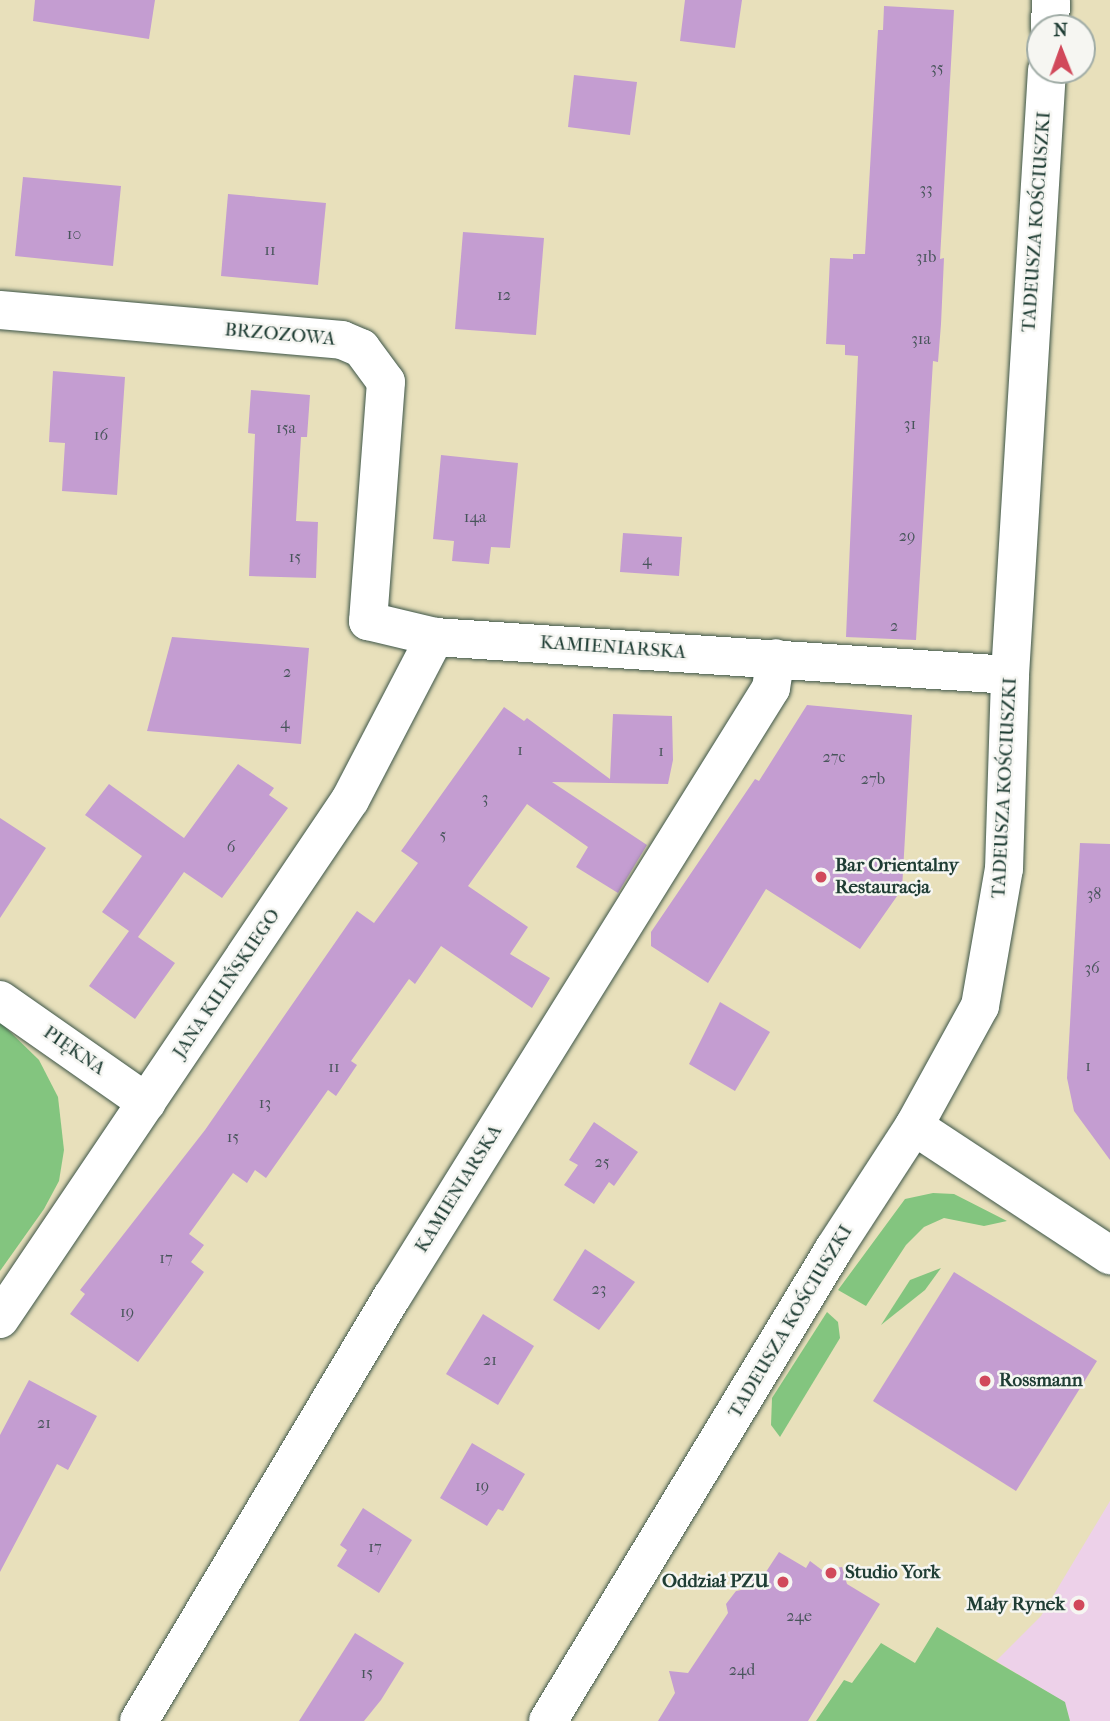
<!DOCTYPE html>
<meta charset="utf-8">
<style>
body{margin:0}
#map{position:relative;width:1110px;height:1721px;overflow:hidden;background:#e8e0bb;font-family:"IM FELL French Canon",serif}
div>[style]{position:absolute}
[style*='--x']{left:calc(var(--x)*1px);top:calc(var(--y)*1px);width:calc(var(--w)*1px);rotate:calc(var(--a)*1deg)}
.built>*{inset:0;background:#edd1e9}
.green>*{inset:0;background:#83c57f}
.building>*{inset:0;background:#c49dd1}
.roads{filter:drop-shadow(0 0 2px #3d5548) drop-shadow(0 0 2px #3d5548)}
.minor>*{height:38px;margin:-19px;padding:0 19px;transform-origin:19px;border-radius:19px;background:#fff}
.tertiary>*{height:38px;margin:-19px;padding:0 19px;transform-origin:19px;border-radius:19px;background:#fff}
.dots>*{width:19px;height:19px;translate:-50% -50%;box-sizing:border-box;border:4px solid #f6f6f2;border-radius:50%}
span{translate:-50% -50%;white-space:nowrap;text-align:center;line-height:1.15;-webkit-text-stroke:5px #f6f6f2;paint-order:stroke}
.number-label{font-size:16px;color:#48555b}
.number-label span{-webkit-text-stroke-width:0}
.street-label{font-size:19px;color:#1f3d34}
.poi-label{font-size:19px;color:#1f3d34;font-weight:700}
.left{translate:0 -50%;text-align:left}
.right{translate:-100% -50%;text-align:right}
.north{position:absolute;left:1026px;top:14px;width:70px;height:70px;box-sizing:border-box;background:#f6f6f2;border:2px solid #a0aca6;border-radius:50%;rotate:359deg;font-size:19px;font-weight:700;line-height:28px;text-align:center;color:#1f3d34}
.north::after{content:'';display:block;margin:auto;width:24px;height:32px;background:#d1495b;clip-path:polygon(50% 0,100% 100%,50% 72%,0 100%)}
</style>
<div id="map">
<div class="built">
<div style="clip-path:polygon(1110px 1501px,1110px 1721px,1070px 1721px,1064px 1702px,996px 1661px,1041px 1616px)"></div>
</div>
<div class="green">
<div style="clip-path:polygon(0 1022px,39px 1060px,58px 1097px,64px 1150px,59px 1181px,44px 1209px,0 1271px)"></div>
<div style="clip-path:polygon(933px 1193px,954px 1194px,1007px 1221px,984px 1226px,944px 1218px,924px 1227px,906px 1245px,866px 1306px,838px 1290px,905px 1199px)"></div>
<div style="clip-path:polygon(941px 1268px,925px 1290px,881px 1325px,910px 1280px)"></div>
<div style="clip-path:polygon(827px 1312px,838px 1322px,840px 1338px,780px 1437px,771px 1425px,772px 1398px)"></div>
<div style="clip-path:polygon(937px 1627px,1065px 1702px,1070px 1721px,816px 1721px,844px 1680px,852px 1683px,881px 1643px,915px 1663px)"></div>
</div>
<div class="building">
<div style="clip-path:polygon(35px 0,155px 0,149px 39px,33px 21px)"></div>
<div style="clip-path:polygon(685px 0,742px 0,735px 48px,680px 41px)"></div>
<div style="clip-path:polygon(884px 6px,954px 10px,940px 259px,944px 258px,941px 324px,938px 362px,933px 361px,916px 640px,846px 637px,858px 356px,845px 355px,845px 345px,826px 344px,830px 258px,853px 259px,853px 254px,865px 254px,878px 30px,883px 30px)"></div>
<div style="clip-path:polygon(574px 75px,637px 82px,630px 135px,568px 127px)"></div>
<div style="clip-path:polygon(23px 177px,121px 186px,113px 266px,15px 256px)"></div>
<div style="clip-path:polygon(228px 194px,326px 203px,318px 285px,221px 276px)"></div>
<div style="clip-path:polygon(463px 232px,544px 238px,536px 335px,455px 329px)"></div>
<div style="clip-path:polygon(53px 371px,125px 377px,117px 495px,62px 491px,65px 443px,49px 442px)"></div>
<div style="clip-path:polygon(251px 390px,310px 395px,307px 437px,301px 437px,296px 521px,318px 522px,316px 578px,249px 576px,255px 434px,248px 433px)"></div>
<div style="clip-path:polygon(441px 455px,518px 463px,510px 548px,491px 547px,489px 564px,452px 561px,454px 541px,433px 539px)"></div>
<div style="clip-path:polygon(623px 533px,682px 537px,679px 576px,620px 572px)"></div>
<div style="clip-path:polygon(172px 637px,309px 648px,301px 744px,147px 731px)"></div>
<div style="clip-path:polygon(807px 705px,912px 715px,902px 889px,860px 949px,766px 889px,708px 983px,651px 946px,651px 932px,755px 779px,759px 781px)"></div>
<div style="clip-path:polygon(504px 707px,524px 721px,527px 718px,610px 779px,613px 714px,672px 716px,673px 760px,668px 784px,552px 782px,647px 845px,618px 893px,576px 867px,588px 847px,527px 804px,468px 886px,528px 927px,510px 954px,550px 978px,532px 1008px,441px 946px,415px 984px,409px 979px,351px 1061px,357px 1065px,336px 1096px,328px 1090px,266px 1178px,255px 1170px,247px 1183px,233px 1173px,210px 1205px,189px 1234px,204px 1245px,191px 1262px,204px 1272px,138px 1362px,70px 1314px,85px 1294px,80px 1290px,205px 1130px,357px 911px,374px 923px,418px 863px,401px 851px)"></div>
<div style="clip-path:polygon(238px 764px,274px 788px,269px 795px,288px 808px,222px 898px,184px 872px,138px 937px,175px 963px,135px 1019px,89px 986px,129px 931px,102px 912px,142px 856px,85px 815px,109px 784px,184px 838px)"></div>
<div style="clip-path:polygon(0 818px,46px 848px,0 918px)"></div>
<div style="clip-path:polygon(1080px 843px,1110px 844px,1110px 1160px,1074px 1111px,1067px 1078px)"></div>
<div style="clip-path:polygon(720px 1002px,770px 1032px,735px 1091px,689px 1064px)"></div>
<div style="clip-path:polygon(594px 1122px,638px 1152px,614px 1186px,609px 1182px,594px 1204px,564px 1185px,578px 1165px,569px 1160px)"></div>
<div style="clip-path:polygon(585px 1249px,635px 1282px,599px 1330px,553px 1300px)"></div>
<div style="clip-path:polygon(954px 1272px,1097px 1361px,1016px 1491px,873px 1401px)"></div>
<div style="clip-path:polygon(483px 1314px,534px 1346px,498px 1405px,446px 1374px)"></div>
<div style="clip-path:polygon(29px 1380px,97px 1416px,68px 1470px,57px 1464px,0 1572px,0 1435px)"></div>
<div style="clip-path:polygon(472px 1443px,525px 1474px,503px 1511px,498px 1509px,487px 1526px,440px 1498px)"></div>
<div style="clip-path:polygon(363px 1508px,412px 1540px,379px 1593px,337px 1566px,347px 1550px,340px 1545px)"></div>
<div style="clip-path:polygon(779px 1552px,806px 1568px,810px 1561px,822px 1570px,842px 1567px,847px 1584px,880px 1604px,808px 1721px,658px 1721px,675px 1693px,669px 1671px,688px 1673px,728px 1613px,726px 1604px,736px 1591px,741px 1590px,753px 1573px,762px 1578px)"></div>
<div style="clip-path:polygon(355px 1633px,404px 1663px,381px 1700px,364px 1721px,299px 1721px)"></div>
</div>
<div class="roads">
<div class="minor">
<div style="--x:0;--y:310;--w:343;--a:5"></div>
<div style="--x:342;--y:340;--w:21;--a:23"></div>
<div style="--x:361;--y:348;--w:42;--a:53.7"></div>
<div style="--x:386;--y:382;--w:240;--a:94.3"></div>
<div style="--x:368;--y:621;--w:69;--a:13.4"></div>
<div style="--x:435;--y:637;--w:576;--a:3.78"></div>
<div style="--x:0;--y:1000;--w:179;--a:35"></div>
<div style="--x:0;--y:1319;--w:626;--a:-56.01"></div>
<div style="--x:350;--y:800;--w:184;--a:-62.5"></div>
<div style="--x:139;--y:1721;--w:494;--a:-59.2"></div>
<div style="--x:392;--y:1297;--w:717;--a:-58.1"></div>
<div style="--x:771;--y:688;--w:30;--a:-81"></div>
</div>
<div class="tertiary">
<div style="--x:1050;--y:28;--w:28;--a:-88"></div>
<div style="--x:914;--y:1126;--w:235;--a:33.4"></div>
<div style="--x:548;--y:1721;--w:552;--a:-58.79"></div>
<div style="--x:834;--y:1249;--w:147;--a:-57"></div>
<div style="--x:914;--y:1126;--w:137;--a:-61.2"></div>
<div style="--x:980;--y:1006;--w:139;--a:-80.1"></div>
<div style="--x:1004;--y:869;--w:194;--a:-88.2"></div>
<div style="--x:1010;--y:675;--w:606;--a:-86.5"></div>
</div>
</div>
<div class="dots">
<div style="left:821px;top:877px;background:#d1495b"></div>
<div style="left:985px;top:1381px;background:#d1495b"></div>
<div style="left:831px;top:1573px;background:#d1495b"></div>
<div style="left:783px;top:1582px;background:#d1495b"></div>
<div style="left:1079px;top:1605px;background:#d1495b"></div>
</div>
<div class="number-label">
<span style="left:937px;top:68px">35</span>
<span style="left:926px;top:189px">33</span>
<span style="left:74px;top:234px">10</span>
<span style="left:270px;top:250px">11</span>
<span style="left:926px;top:257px">31b</span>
<span style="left:504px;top:295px">12</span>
<span style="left:921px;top:339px">31a</span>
<span style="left:910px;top:424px">31</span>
<span style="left:286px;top:428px">15a</span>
<span style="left:101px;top:435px">16</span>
<span style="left:475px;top:517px">14a</span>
<span style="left:907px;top:536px">29</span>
<span style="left:295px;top:557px">15</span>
<span style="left:647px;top:560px">4</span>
<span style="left:894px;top:626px">2</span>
<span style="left:287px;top:672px">2</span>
<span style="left:285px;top:723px">4</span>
<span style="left:520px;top:750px">1</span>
<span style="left:661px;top:751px">1</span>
<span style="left:834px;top:757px">27c</span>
<span style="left:873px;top:779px">27b</span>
<span style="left:485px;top:798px">3</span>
<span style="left:443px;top:835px">5</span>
<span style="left:231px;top:847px">6</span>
<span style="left:1094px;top:894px">38</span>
<span style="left:1092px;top:968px">36</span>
<span style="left:1088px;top:1066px">1</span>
<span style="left:334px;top:1067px">11</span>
<span style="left:265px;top:1103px">13</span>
<span style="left:233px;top:1137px">15</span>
<span style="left:602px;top:1162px">25</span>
<span style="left:166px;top:1258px">17</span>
<span style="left:599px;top:1289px">23</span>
<span style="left:127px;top:1312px">19</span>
<span style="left:490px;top:1360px">21</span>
<span style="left:44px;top:1423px">21</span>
<span style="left:482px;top:1486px">19</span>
<span style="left:375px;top:1547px">17</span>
<span style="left:799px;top:1616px">24e</span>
<span style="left:742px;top:1670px">24d</span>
<span style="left:367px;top:1673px">15</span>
</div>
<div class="street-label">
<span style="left:1037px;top:222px;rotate:-86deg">TADEUSZA KOŚCIUSZKI</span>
<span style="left:280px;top:335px;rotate:5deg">BRZOZOWA</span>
<span style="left:613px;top:648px;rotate:4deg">KAMIENIARSKA</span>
<span style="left:1005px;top:788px;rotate:-87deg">TADEUSZA KOŚCIUSZKI</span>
<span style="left:227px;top:984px;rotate:-56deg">JANA KILIŃSKIEGO</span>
<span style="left:74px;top:1051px;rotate:35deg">PIĘKNA</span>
<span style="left:459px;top:1189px;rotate:-58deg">KAMIENIARSKA</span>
<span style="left:791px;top:1322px;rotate:-59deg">TADEUSZA KOŚCIUSZKI</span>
</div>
<div class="poi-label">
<span class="left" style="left:835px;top:877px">Bar Orientalny<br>Restauracja</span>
<span class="left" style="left:999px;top:1381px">Rossmann</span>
<span class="left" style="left:845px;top:1573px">Studio York</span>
<span class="right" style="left:769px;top:1582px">Oddział PZU</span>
<span class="right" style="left:1065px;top:1605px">Mały Rynek</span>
</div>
<div class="north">N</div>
</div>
